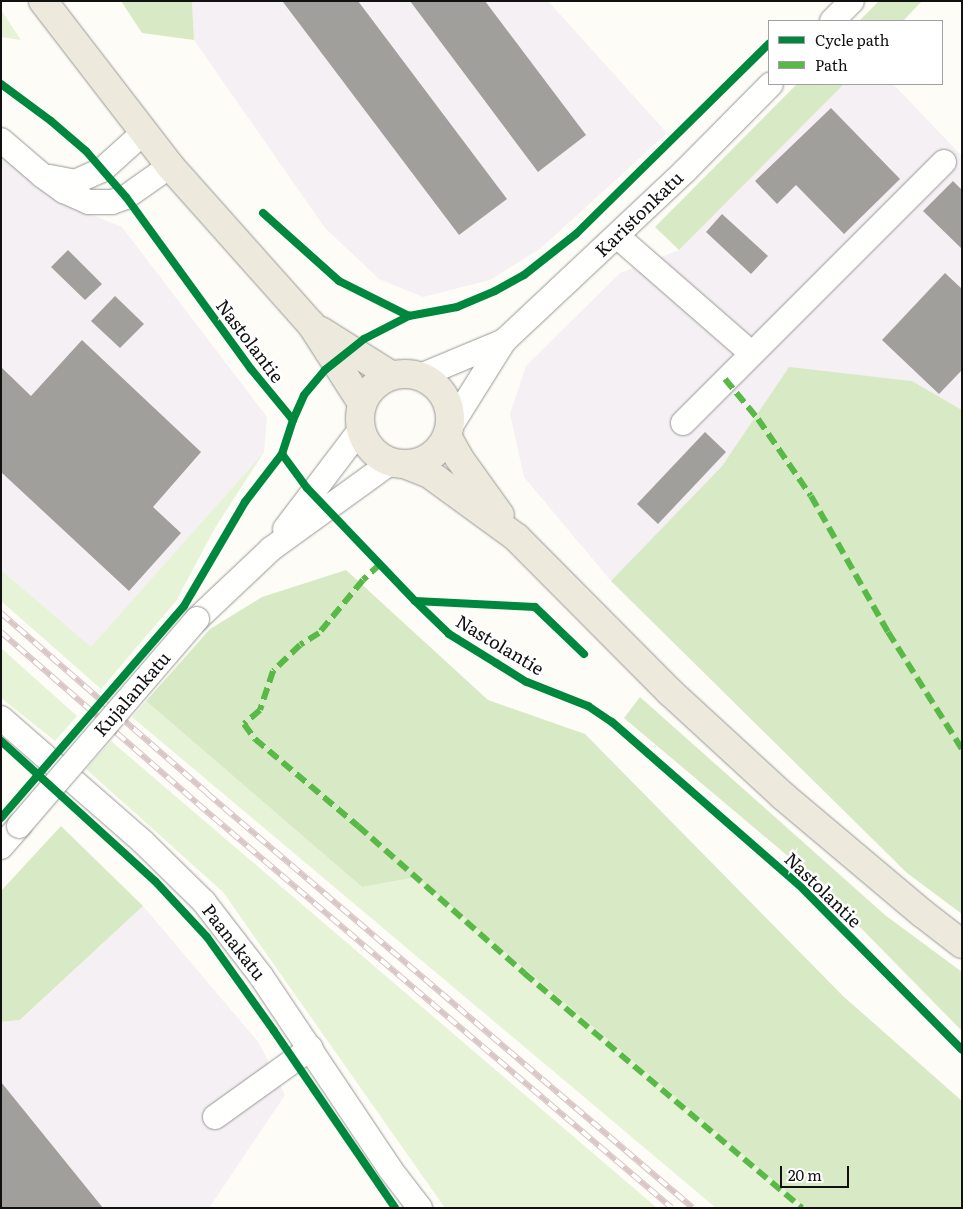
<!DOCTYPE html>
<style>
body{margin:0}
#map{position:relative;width:963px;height:1209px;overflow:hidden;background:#fdfcf7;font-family:Literata,serif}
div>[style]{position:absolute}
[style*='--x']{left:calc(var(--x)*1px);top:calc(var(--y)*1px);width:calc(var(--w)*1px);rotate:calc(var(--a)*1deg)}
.industrial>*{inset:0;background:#f5f0f3}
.green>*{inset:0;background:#e7f3d7}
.forest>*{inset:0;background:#d8eac5}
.building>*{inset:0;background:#a19f9c}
.roads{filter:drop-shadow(0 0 1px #979795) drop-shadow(0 0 1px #979795)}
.minor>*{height:24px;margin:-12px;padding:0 12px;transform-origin:12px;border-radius:12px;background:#fffffe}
.major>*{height:28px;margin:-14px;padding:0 14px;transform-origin:14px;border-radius:14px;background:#ede9dc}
.major>.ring{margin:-14px;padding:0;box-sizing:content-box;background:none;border:28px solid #ede9dc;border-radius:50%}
.rail>*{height:5.5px;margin-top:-2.75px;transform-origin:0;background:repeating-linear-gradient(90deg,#fff 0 11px,#d9c6c7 0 22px);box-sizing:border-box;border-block:1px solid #d9c6c7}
.bridges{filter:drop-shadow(0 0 1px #979795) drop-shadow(0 0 1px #979795)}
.minor-bridge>*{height:24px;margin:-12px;padding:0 12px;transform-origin:12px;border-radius:12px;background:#fffffe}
.quiet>*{height:6px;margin-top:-3px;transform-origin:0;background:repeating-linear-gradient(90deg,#58b947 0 12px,transparent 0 18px)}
.cycleway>*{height:8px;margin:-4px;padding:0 4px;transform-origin:4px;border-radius:4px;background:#00873e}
span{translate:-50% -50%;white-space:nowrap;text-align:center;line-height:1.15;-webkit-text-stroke:5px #fff;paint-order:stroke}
.street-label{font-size:18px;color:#111}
.frame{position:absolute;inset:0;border:2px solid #111;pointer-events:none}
.legend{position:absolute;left:768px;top:20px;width:175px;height:65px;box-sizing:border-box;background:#fff;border:1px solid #a0a0a0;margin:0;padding:6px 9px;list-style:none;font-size:15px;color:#111}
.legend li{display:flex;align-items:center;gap:10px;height:25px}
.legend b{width:25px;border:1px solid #a0a0a0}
.scale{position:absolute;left:780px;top:1166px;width:69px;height:22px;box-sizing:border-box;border:2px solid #111;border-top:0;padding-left:6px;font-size:15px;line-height:18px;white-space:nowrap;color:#111;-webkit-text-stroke:4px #fff;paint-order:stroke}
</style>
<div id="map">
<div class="industrial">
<div style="clip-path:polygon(192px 1px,548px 1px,667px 133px,541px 248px,490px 280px,423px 297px,379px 279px,325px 228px,194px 40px)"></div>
<div style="clip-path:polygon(844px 84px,893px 84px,962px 156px,962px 410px,912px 381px,789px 368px,722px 466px,611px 581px,524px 477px,510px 414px,526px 366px,620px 273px,679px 250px)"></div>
<div style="clip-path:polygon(1px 153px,60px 202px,122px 227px,267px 417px,264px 452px,91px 648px,1px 570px)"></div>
<div style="clip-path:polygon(143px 906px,259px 1043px,285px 1095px,209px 1208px,1px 1208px,1px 1022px,21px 1020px)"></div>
</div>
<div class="green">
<div style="clip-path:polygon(1px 10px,21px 40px,1px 37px)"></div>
<div style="clip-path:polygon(264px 452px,215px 528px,176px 601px,101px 689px,1px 601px,1px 570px,91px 647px)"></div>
<div style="clip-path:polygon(1px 648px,77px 716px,55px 741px,1px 698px)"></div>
<div style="clip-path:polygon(146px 701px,362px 887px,417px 877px,806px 1208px,716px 1208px,132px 717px)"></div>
<div style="clip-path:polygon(111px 741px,657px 1208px,445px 1208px,223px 892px,86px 769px)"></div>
</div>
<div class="forest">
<div style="clip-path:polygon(121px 1px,192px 1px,194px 40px,142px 33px)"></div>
<div style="clip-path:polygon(879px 1px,922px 1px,903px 21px,859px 21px)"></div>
<div style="clip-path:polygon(797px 84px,844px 84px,679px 250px,655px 227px)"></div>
<div style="clip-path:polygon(789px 367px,912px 381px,962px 410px,962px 914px,907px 873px,611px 581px,722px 466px)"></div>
<div style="clip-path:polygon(346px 570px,488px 700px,585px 734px,843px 996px,962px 1101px,962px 1208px,806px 1208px,417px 877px,362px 887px,146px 701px,210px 629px,262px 597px)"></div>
<div style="clip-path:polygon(640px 697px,885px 915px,962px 972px,962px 1031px,802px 868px,624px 718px)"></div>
<div style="clip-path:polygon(61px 826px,143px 906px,20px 1020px,1px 1022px,1px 891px)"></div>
</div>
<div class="building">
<div style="clip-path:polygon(358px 1px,507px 199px,459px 235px,283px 2px)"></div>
<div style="clip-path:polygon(410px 1px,485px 1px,586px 135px,538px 172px)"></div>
<div style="clip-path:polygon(831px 108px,900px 179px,844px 234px,796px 185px,777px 204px,755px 181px)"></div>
<div style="clip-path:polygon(953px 181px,962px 190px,962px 249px,923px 211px)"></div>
<div style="clip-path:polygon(722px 214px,768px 256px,751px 274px,706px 232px)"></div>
<div style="clip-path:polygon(68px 250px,102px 284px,85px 300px,51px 267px)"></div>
<div style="clip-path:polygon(945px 273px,962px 289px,962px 370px,939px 394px,882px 340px)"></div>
<div style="clip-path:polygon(115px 296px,144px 324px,120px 348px,91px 321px)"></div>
<div style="clip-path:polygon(82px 340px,201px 452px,153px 507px,181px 533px,129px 591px,1px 472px,1px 367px,31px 396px)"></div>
<div style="clip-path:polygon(705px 432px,726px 452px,658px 524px,637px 504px)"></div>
<div style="clip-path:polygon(1px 1082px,103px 1208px,1px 1208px)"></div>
</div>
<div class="roads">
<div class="minor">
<div style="--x:832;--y:21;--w:28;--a:-45"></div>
<div style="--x:1;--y:140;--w:55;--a:40.6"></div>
<div style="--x:43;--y:176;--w:26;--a:36"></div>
<div style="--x:64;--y:191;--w:27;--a:24"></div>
<div style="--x:89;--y:202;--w:23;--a:0"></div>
<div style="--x:112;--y:202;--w:15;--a:-20"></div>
<div style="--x:126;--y:197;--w:54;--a:-35.2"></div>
<div style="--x:50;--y:177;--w:25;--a:11"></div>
<div style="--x:75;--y:182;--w:30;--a:-24"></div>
<div style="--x:102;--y:170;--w:57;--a:-42.1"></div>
<div style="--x:617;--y:236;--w:178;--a:41.1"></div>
<div style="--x:420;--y:376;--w:91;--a:-22.6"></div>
<div style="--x:683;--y:423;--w:369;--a:-45"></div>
<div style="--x:449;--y:429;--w:104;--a:-58"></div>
<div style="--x:504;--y:341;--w:248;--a:-43.2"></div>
<div style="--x:685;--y:171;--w:122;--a:-45.3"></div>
<div style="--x:285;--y:529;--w:126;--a:-52.8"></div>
<div style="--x:197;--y:619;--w:102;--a:-43.4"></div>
<div style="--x:271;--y:549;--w:148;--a:-35.9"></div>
<div style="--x:1;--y:718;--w:189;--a:41.1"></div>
<div style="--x:143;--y:842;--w:86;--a:44.5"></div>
<div style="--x:204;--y:902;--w:93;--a:52.4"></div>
<div style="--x:261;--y:976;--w:232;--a:56.2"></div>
<div style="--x:390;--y:1169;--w:49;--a:52.4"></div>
<div style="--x:1;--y:847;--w:28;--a:-49"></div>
<div style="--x:215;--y:1117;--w:118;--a:-35.7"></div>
</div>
<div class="major">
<div style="--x:43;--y:1;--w:208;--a:52.4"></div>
<div style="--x:170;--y:166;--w:212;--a:48.3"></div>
<div style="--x:311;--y:324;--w:94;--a:57.2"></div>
<div style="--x:321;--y:331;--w:83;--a:32.2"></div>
<div class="ring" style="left:360px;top:374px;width:62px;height:62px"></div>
<div style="--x:447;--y:436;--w:25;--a:61"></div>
<div style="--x:459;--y:458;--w:70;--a:54.3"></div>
<div style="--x:404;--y:464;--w:26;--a:21"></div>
<div style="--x:428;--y:473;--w:110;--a:36.1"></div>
<div style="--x:517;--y:538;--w:217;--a:45.2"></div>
<div style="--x:670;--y:692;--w:154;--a:42.6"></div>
<div style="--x:783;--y:796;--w:182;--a:40.1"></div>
<div style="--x:922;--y:913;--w:51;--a:37.8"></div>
</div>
</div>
<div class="rail">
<div style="--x:1;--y:613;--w:274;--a:41.1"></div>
<div style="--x:207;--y:793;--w:639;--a:40.49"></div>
<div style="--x:1;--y:632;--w:260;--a:41.1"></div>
<div style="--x:197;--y:803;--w:624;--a:40.45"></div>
</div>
<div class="bridges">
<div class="minor-bridge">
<div style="--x:19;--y:826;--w:273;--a:-49.3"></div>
</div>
</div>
<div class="quiet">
<div style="--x:725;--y:379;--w:52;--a:50.5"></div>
<div style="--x:758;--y:419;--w:93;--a:55.5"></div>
<div style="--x:811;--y:496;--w:156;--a:60.5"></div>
<div style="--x:888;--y:632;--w:138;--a:57.7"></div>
<div style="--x:380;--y:564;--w:23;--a:137"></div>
<div style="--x:363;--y:580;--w:69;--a:129.7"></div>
<div style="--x:319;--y:633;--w:22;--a:148"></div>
<div style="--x:300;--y:645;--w:37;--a:136"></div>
<div style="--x:273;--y:671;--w:41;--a:108.4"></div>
<div style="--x:260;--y:710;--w:21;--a:139"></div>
<div style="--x:244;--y:724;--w:19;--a:54"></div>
<div style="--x:255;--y:739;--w:135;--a:40.2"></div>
<div style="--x:358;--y:826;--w:222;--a:41.5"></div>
<div style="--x:524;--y:973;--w:364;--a:40.2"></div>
</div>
<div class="cycleway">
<div style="--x:1;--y:84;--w:62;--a:36.5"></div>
<div style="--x:51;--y:121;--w:46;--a:40.6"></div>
<div style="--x:86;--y:151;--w:61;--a:49"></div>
<div style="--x:126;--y:197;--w:213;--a:54"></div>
<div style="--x:251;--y:369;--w:66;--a:50.5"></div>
<div style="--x:293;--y:420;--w:36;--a:108"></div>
<div style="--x:282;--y:454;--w:42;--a:53.7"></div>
<div style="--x:307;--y:488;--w:156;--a:46.3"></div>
<div style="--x:415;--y:601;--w:47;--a:44.1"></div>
<div style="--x:449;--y:634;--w:55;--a:31.7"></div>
<div style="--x:496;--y:663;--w:36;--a:32"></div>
<div style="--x:527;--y:682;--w:66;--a:21.5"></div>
<div style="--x:588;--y:706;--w:29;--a:34"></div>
<div style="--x:612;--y:722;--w:247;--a:41.1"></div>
<div style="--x:798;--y:884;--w:233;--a:45.3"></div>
<div style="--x:263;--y:213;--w:102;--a:41.8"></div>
<div style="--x:339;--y:281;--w:78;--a:26.6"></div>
<div style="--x:293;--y:420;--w:27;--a:-66"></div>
<div style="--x:304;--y:395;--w:33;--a:-50"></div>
<div style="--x:325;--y:370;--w:50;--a:-38.5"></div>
<div style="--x:364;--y:339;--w:51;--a:-27.1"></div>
<div style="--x:409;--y:316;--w:49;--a:-10.6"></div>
<div style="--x:457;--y:307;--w:41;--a:-22.8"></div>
<div style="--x:495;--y:291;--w:33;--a:-29"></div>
<div style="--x:524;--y:275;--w:66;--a:-38.3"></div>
<div style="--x:576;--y:234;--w:271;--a:-44.6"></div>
<div style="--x:415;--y:601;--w:120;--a:2.9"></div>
<div style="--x:535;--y:607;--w:68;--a:43.8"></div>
<div style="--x:1;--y:741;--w:208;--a:42.3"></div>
<div style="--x:155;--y:881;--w:76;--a:47.1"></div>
<div style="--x:207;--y:937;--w:115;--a:54.5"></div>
<div style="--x:274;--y:1031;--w:214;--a:55.6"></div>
<div style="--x:1;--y:818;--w:280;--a:-49.2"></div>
<div style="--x:184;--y:606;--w:121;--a:-59.6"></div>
<div style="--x:245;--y:502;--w:61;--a:-52.4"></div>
</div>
<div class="street-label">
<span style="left:639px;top:214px;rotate:-44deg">Karistonkatu</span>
<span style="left:250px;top:341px;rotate:53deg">Nastolantie</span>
<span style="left:500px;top:645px;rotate:31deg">Nastolantie</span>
<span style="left:132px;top:694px;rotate:-49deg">Kujalankatu</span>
<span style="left:823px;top:890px;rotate:44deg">Nastolantie</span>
<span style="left:234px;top:942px;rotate:52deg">Paanakatu</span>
</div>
<div class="frame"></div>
<ul class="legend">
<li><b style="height:6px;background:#00873e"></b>Cycle path</li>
<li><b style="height:6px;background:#58b947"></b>Path</li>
</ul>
<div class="scale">20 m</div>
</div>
